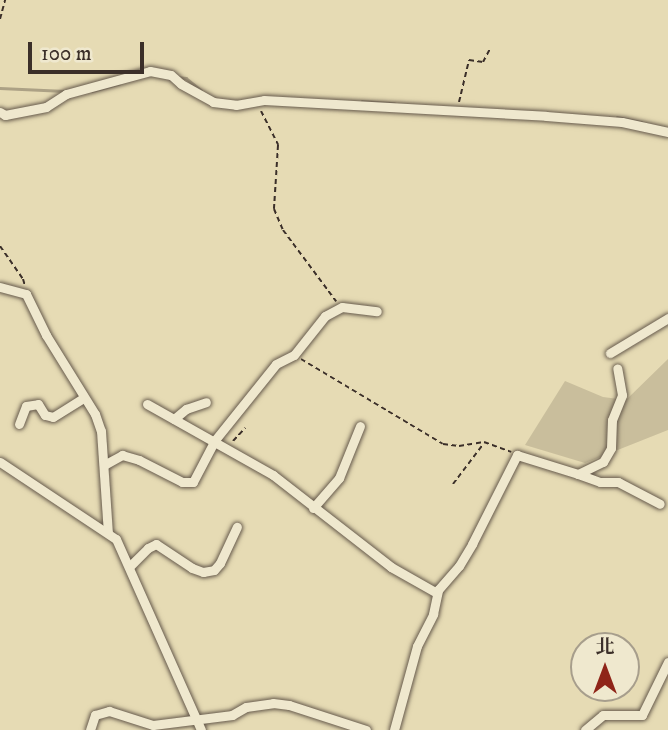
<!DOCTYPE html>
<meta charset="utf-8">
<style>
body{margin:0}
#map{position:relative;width:668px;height:730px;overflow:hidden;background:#e6dbb4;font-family:"IM FELL DW Pica","Noto Serif TC",serif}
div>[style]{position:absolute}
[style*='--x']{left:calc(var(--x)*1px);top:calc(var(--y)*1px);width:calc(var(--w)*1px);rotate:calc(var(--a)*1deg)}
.green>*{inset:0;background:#c9be9c}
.stream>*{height:2.5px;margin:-1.25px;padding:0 1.25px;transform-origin:1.25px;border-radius:1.25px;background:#aca185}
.path>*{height:2px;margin-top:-1px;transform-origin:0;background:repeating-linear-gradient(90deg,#3b2f29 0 5px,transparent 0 8.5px)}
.roads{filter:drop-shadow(0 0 2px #665a4c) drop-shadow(0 0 2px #665a4c)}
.minor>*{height:9px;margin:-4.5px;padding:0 4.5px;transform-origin:4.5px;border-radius:4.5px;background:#efe8ce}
span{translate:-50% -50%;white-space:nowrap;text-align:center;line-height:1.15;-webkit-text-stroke:7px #efe8ce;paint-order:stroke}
.north{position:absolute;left:570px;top:632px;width:70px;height:70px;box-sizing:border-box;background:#efe8ce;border:2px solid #a79e8c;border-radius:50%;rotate:0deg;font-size:19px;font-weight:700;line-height:28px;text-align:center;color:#3b2f29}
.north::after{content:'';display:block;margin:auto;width:24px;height:32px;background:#8f2418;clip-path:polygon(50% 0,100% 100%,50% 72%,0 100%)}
.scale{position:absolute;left:28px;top:42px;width:116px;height:32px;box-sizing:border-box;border:4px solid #3b2f29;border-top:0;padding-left:9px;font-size:21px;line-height:24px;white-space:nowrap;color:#3b2f29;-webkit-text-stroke:5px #efe8ce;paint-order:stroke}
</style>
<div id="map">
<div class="green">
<div style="clip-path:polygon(668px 359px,668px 430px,585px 463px,525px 445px,565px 381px,603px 397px,626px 400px)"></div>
</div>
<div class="stream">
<div style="--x:177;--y:77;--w:9;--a:6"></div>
<div style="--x:186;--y:78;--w:19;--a:39"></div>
<div style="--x:0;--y:88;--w:65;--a:2.6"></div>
<div style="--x:92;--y:91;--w:28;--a:-15"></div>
<div style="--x:362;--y:101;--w:32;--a:4"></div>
<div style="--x:617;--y:117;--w:25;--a:12"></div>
</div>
<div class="path">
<div style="--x:0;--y:19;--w:20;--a:-75"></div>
<div style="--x:459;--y:102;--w:43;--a:-76.6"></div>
<div style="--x:469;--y:60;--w:14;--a:8"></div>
<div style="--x:483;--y:62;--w:15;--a:-62"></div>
<div style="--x:261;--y:111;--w:38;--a:63"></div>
<div style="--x:278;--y:145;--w:64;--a:93.6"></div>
<div style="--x:274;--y:209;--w:23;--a:67"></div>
<div style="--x:283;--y:230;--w:89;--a:53.3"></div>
<div style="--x:0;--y:246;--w:40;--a:55.1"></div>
<div style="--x:23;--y:279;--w:7;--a:74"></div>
<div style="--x:301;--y:359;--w:165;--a:30.9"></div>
<div style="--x:443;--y:444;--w:16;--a:7"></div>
<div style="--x:459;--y:446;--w:25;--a:-9"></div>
<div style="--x:484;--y:442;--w:29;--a:20"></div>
<div style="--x:233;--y:441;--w:18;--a:-47"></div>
<div style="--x:453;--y:484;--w:51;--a:-52.9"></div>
</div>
<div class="roads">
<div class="minor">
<div style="--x:0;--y:112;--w:6;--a:31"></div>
<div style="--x:5;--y:115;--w:42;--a:-11"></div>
<div style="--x:46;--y:107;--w:24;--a:-33"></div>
<div style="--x:66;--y:94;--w:87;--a:-15.3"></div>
<div style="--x:150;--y:71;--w:21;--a:11"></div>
<div style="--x:171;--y:75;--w:13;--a:42"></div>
<div style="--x:181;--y:84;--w:37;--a:29"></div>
<div style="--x:213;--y:102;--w:23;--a:7"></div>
<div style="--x:236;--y:105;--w:28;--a:-10"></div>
<div style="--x:264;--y:100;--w:282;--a:3.2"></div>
<div style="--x:546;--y:116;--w:76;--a:4.5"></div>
<div style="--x:622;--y:122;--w:47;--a:12.3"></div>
<div style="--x:0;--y:287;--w:27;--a:15"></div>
<div style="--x:26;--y:294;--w:46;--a:64"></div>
<div style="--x:46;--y:335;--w:93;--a:58.2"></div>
<div style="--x:95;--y:414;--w:18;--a:71"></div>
<div style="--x:101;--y:431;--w:102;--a:86.1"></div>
<div style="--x:610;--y:353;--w:68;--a:-31.1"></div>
<div style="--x:147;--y:404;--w:145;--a:29.4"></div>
<div style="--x:273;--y:475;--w:150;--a:37.9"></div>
<div style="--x:391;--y:567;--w:53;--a:29.5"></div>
<div style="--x:174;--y:419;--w:16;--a:-40"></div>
<div style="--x:186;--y:409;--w:21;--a:-19"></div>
<div style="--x:19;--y:424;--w:19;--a:-69"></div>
<div style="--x:26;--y:406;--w:12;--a:-9"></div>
<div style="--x:38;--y:404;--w:13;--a:58"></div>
<div style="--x:45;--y:415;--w:8;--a:14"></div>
<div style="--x:53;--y:417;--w:36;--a:-32"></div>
<div style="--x:0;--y:462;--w:139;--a:33.6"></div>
<div style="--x:116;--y:539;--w:209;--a:66"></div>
<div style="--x:104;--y:465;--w:21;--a:-29"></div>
<div style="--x:122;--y:455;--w:18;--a:16"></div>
<div style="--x:139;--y:460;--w:48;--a:27.1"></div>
<div style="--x:182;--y:482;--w:11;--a:0"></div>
<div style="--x:193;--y:482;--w:47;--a:-62.4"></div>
<div style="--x:215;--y:440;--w:97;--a:-51.2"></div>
<div style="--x:276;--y:364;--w:20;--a:-27"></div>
<div style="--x:294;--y:355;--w:50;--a:-51.5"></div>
<div style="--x:325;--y:316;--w:19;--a:-28"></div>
<div style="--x:342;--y:307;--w:35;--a:7"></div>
<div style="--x:578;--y:474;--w:23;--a:20"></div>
<div style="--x:600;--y:482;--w:18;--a:0"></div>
<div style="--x:618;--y:482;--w:47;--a:27.6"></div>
<div style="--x:313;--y:508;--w:40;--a:-49"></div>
<div style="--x:339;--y:478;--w:56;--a:-68"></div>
<div style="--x:130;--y:566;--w:25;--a:-45"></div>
<div style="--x:148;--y:548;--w:9;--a:-27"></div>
<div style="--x:156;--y:544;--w:43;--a:33.7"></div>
<div style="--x:192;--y:568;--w:12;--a:20"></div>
<div style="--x:203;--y:572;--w:11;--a:-10"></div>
<div style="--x:214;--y:570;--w:9;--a:-49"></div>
<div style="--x:220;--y:563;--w:40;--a:-65"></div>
<div style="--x:90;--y:730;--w:16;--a:-72"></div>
<div style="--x:95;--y:715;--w:15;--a:-16"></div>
<div style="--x:109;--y:711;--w:46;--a:17.7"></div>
<div style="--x:153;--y:725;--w:80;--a:-7.2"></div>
<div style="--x:232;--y:715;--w:16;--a:-30"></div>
<div style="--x:246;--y:707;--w:27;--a:-8"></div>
<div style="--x:273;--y:703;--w:16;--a:7"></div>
<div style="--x:289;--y:705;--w:81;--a:18"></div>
<div style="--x:394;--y:730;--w:87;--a:-74.7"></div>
<div style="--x:417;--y:646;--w:36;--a:-63"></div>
<div style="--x:433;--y:614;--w:25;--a:-78"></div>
<div style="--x:438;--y:590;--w:32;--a:-49"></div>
<div style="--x:459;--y:566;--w:26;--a:-59"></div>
<div style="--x:472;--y:544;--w:100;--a:-63.2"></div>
<div style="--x:517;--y:455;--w:64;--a:17.3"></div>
<div style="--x:578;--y:474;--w:28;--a:-26"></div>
<div style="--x:603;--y:462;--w:16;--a:-60"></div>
<div style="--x:611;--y:448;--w:28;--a:-88"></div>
<div style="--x:612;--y:420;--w:27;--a:-68"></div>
<div style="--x:622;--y:395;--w:27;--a:-100"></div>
<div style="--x:585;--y:730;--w:23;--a:-40"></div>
<div style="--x:603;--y:715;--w:39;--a:0"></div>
<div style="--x:642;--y:715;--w:59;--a:-63.9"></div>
</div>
</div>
<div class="north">北</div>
<div class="scale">100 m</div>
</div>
